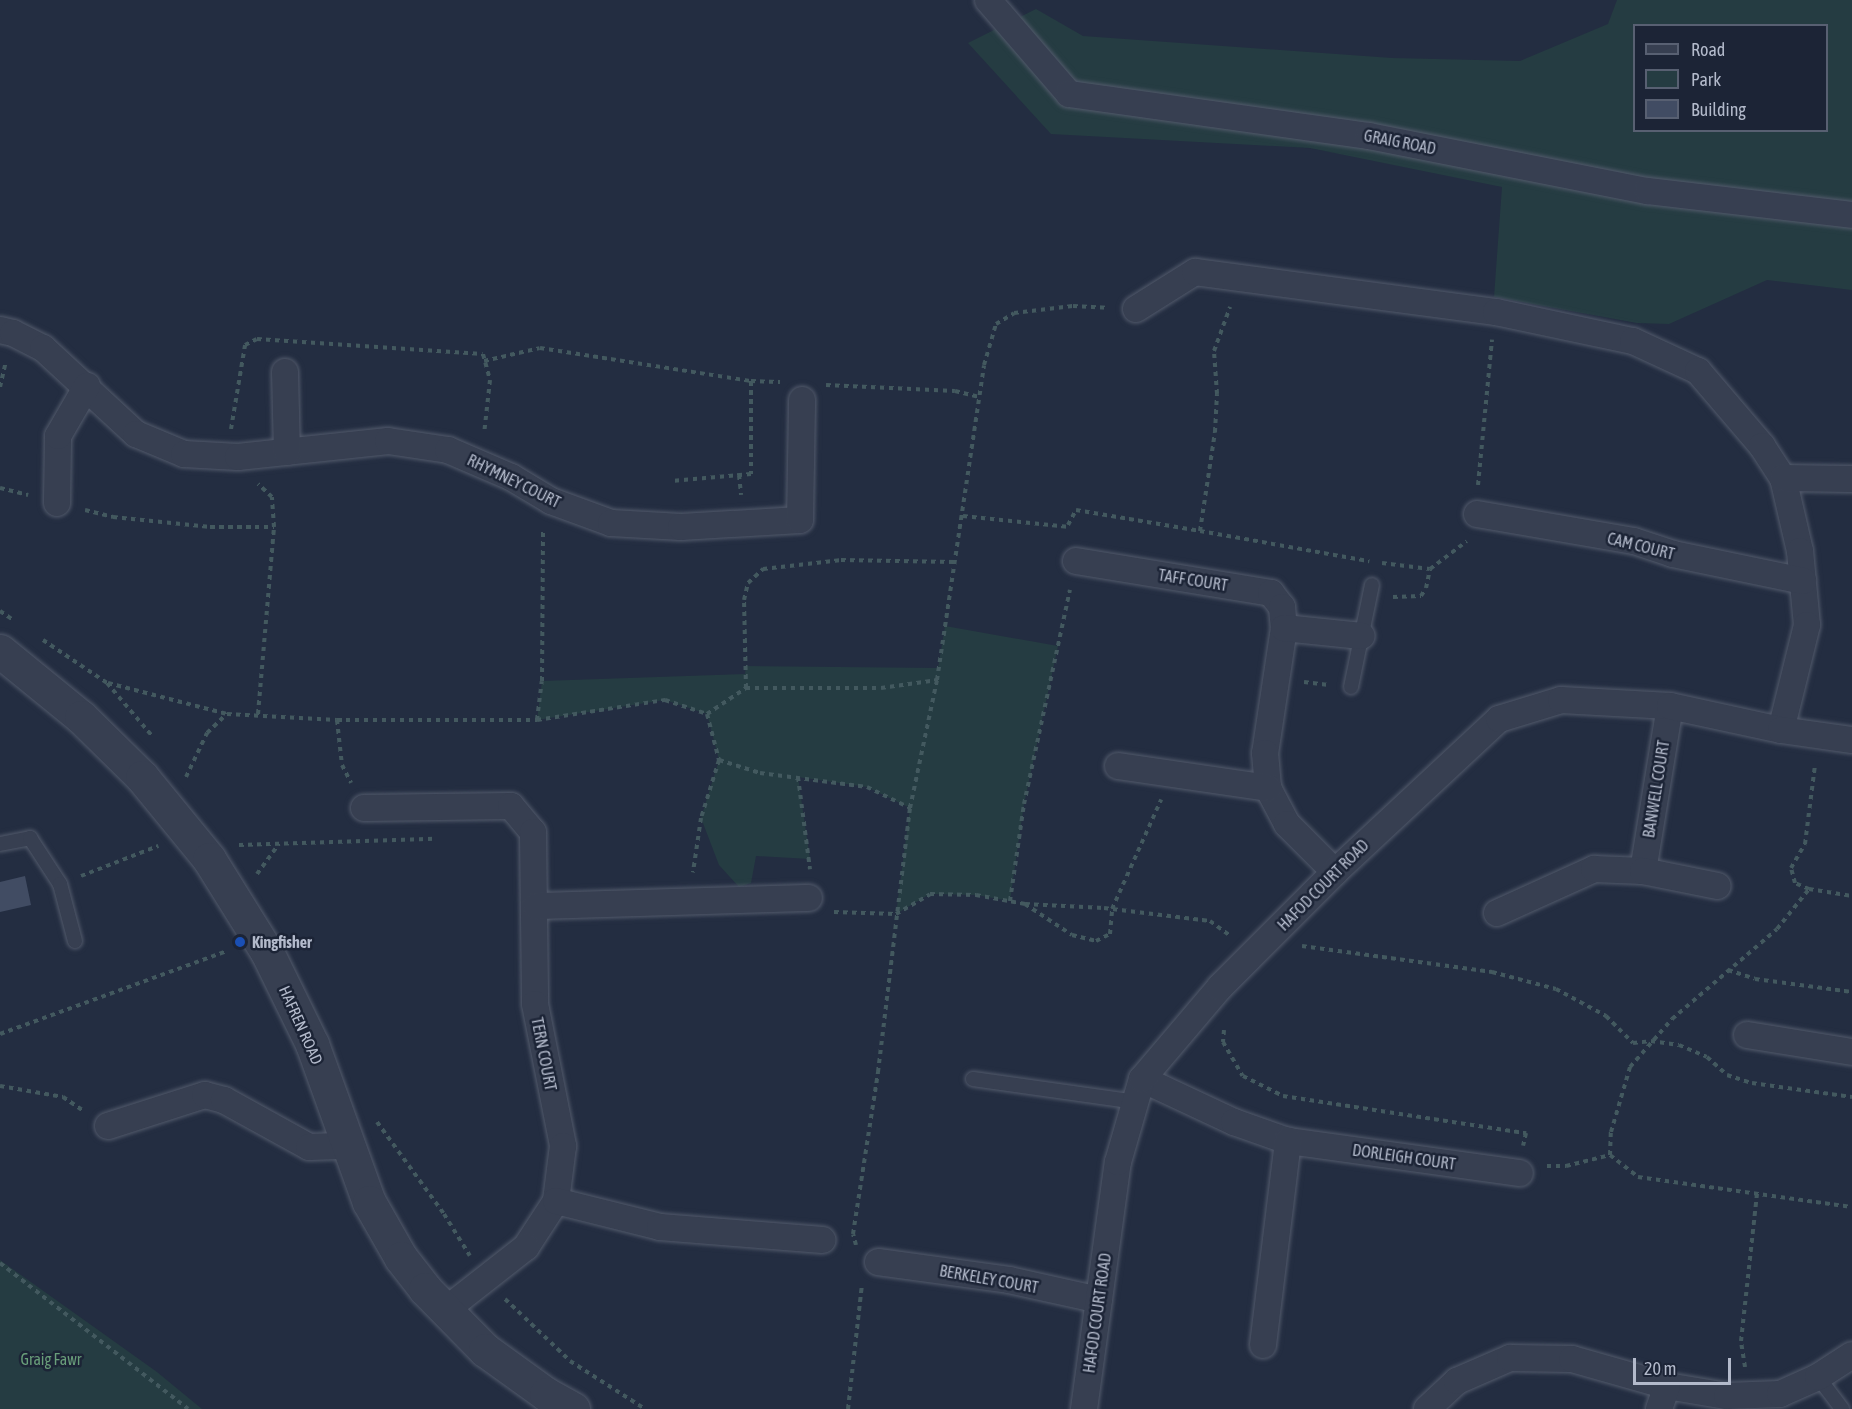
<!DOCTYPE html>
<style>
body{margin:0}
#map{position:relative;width:1852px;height:1409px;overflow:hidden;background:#232d41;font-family:"Asap Condensed",sans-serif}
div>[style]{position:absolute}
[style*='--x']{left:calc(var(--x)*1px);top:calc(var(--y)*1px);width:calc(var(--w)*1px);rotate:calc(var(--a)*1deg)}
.green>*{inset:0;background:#253c42}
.building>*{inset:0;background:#414c63}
.path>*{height:4px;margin-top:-2px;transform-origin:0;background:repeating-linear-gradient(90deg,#43595f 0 4.5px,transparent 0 9px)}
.roads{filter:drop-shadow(0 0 2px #525a6b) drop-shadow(0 0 2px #525a6b)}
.service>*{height:14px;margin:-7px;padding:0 7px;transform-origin:7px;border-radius:7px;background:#373f51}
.minor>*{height:26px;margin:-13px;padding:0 13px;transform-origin:13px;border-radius:13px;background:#373f51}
.tertiary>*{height:33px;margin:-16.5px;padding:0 16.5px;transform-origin:16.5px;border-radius:16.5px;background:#373f51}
.dots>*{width:16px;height:16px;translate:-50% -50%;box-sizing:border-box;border:3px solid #1c2436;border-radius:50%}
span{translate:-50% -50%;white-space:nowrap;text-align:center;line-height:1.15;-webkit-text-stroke:5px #1c2436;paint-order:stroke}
.street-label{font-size:16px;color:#b3bacb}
.poi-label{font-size:16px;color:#b3bacb;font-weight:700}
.left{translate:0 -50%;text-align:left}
.park-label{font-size:16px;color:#699e7a}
.legend{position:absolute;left:1633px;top:24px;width:195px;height:108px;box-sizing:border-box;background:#1c2436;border:2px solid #586072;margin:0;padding:8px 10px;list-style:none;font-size:18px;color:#b3bacb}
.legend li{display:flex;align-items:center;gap:12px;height:30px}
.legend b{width:30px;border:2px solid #586072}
.scale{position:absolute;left:1633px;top:1358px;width:98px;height:27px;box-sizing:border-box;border:3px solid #b3bacb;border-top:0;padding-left:8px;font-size:18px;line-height:21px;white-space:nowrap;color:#b3bacb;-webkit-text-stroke:4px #1c2436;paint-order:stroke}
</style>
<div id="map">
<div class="green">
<div style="clip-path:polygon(evenodd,1617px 0,1852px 0,1852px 290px,1767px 280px,1669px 324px,1637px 323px,1494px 297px,1502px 187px,1310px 148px,1051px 134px,968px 43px,1036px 9px,1083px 36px,1392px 58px,1520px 61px,1608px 24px,1617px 0,1634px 26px,1826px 26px,1826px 130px,1634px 130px,1634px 26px)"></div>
<div style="clip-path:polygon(945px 626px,1058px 646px,1024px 804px,1010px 901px,976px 895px,930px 894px,896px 914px,910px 808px,867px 787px,798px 777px,810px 859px,756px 856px,751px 883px,739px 887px,719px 865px,701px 818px,719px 760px,707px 714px,665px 700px,537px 720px,542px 681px,745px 674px,746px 666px,938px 668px)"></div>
<div style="clip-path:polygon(0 1260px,157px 1372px,202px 1409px,0 1409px)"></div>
</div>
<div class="building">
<div style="clip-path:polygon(25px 876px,31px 905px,0 912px,0 882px)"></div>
</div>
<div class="path">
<div style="--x:484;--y:361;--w:57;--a:-13.1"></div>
<div style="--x:540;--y:348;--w:214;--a:8.9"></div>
<div style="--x:751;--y:381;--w:93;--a:90"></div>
<div style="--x:751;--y:474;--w:80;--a:175"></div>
<div style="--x:751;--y:381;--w:29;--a:2"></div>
<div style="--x:826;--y:385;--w:129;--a:2.7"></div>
<div style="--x:955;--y:391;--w:25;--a:14"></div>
<div style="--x:0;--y:387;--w:26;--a:-77"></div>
<div style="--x:231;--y:429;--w:85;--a:-80.5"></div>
<div style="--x:245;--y:345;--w:13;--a:-27"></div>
<div style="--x:257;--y:339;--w:226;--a:3.8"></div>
<div style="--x:483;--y:354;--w:27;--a:75"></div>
<div style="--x:490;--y:380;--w:54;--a:96.3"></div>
<div style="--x:739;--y:475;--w:20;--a:84"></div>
<div style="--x:1478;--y:485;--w:146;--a:-84.5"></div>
<div style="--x:0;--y:488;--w:29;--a:14"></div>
<div style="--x:85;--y:510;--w:29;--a:14"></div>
<div style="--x:113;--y:517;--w:98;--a:5.9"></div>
<div style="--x:210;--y:527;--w:64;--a:0"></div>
<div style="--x:963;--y:516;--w:107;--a:5.9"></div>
<div style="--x:1068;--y:525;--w:17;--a:-62"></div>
<div style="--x:1076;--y:510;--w:126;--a:9.6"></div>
<div style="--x:1200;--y:531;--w:100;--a:-81.4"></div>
<div style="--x:1215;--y:432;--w:38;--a:-87"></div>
<div style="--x:1217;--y:394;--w:43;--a:-94"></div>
<div style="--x:1214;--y:351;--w:47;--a:-70"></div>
<div style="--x:1200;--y:531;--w:172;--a:10.1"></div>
<div style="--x:1382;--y:563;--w:48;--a:7.1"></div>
<div style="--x:1430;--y:569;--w:46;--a:-37.1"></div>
<div style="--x:1393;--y:597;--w:28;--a:-2"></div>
<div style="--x:1421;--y:596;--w:9;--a:-58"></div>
<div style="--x:1426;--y:588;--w:19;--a:-78"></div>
<div style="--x:0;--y:611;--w:14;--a:34"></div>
<div style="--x:43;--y:640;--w:77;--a:33.9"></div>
<div style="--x:107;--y:683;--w:71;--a:49.6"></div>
<div style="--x:1304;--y:682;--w:25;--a:7"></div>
<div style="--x:108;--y:683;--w:123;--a:14.6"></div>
<div style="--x:227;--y:714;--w:110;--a:3.1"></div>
<div style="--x:337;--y:720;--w:200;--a:0"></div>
<div style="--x:537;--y:720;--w:39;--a:-83"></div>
<div style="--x:542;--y:681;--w:153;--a:-89.6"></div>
<div style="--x:746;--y:688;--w:88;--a:-91.3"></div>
<div style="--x:744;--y:600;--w:17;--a:-77"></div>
<div style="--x:748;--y:583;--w:21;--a:-43"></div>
<div style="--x:763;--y:569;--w:79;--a:-6.6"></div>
<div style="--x:841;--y:560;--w:113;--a:1"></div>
<div style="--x:258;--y:714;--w:188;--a:-85.1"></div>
<div style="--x:274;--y:527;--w:30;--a:-94"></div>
<div style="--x:272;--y:497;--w:19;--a:-137"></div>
<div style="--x:707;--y:714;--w:47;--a:-33.7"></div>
<div style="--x:746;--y:688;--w:135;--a:0"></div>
<div style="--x:881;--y:688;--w:57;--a:-8.1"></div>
<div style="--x:337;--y:720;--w:45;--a:83.7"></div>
<div style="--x:342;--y:765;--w:20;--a:63"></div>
<div style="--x:537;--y:720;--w:130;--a:-8.9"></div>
<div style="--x:665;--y:700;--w:44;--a:18.4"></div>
<div style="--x:707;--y:714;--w:48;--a:75.4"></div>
<div style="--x:719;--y:760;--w:61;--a:107.2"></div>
<div style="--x:701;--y:818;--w:55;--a:98.4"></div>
<div style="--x:719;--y:760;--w:43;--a:17.6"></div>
<div style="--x:760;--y:773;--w:108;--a:7.5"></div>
<div style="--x:867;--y:787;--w:48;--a:26"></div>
<div style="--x:186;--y:777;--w:49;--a:-64.5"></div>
<div style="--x:207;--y:733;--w:28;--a:-44"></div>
<div style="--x:798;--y:777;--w:93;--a:82.6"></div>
<div style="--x:239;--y:845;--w:196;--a:-1.8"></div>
<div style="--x:257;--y:874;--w:37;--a:-54"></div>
<div style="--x:81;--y:876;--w:83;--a:-21.3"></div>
<div style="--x:1809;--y:889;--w:44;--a:9.2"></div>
<div style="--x:1010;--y:901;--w:98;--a:-81.8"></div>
<div style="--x:1024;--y:804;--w:219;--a:-77.9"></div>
<div style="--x:1025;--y:904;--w:56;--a:33.4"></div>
<div style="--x:1072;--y:935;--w:25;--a:14"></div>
<div style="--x:1096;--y:941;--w:16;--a:-27"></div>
<div style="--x:1110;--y:934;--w:25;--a:-85"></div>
<div style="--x:1112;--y:909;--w:120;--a:-65.8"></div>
<div style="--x:834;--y:912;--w:62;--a:1.8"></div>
<div style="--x:896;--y:914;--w:39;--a:-30"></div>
<div style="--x:930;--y:894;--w:46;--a:1.2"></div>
<div style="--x:976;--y:895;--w:50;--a:10.4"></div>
<div style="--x:1025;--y:904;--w:79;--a:2.9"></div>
<div style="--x:1104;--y:908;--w:107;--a:7"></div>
<div style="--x:1210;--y:921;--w:26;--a:36"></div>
<div style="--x:1302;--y:946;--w:192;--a:7.8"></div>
<div style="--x:1492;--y:972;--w:66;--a:14.9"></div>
<div style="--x:1556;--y:989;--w:57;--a:28.4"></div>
<div style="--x:1606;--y:1016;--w:38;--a:45"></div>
<div style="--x:1633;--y:1043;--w:18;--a:-6"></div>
<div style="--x:1651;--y:1041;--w:28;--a:8"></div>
<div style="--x:1679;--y:1045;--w:30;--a:23"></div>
<div style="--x:1707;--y:1057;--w:27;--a:42"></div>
<div style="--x:1727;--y:1075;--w:26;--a:18"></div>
<div style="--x:1752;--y:1083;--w:101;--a:8"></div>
<div style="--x:1728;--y:970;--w:28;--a:18"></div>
<div style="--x:1755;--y:979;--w:98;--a:7.6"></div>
<div style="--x:1224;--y:1030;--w:12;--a:95"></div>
<div style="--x:1223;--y:1042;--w:39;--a:60"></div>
<div style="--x:1243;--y:1076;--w:45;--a:26.6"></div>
<div style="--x:1283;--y:1096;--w:246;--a:8.7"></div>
<div style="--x:1526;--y:1133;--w:13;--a:103"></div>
<div style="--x:0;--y:1034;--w:242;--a:-20.1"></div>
<div style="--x:0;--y:1086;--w:64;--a:9.9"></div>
<div style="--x:63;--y:1097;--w:25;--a:34"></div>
<div style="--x:377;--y:1122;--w:114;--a:53.9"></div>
<div style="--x:444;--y:1214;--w:49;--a:58.2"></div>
<div style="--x:1610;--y:1155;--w:23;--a:-88"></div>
<div style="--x:1611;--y:1132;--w:68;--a:-73.7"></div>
<div style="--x:1630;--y:1067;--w:64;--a:-48.8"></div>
<div style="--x:1672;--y:1019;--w:138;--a:-40.6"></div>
<div style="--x:1777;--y:929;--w:51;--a:-51.3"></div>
<div style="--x:1809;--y:889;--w:15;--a:-157"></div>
<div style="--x:1795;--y:883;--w:16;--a:-105"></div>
<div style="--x:1791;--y:868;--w:28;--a:-60"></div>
<div style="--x:1805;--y:844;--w:80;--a:-82.8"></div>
<div style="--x:1547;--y:1166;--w:19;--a:0"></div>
<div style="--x:1566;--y:1166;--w:45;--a:-14"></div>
<div style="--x:1610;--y:1155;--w:36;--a:38"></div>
<div style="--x:1638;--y:1177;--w:216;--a:8"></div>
<div style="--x:856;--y:1245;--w:11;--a:-105"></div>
<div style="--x:853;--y:1234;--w:164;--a:-81.2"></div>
<div style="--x:878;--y:1072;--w:266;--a:-83.1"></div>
<div style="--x:910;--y:808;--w:131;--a:-78.1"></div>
<div style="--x:937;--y:680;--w:318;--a:-81.5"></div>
<div style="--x:984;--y:365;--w:43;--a:-73.7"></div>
<div style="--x:996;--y:324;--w:21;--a:-31"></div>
<div style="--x:1014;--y:313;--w:59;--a:-6.8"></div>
<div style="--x:1073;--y:306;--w:34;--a:3"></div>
<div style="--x:0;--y:1263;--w:238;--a:37.8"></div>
<div style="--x:505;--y:1299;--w:90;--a:43.6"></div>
<div style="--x:570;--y:1361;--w:89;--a:32.6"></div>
<div style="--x:1745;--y:1367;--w:26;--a:-99"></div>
<div style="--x:1741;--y:1341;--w:148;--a:-83.8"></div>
<div style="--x:848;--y:1409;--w:125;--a:-83.6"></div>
</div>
<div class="roads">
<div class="service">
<div style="--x:1351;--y:687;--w:104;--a:-78.4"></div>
<div style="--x:0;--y:844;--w:31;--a:-11"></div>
<div style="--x:30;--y:838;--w:55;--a:56.9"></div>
<div style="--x:60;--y:884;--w:59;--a:75.3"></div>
<div style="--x:973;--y:1079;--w:165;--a:8"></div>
<div style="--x:1818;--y:1377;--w:40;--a:53"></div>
</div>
<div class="minor">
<div style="--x:988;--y:0;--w:124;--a:49.2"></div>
<div style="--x:1069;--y:94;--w:303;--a:8"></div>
<div style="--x:1369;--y:136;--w:284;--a:11.2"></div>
<div style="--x:1648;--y:191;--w:205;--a:6.7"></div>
<div style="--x:1136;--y:309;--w:70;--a:-32.1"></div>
<div style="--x:1195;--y:272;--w:304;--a:7.6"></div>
<div style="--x:1496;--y:312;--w:140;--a:12"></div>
<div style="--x:1633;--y:341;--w:72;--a:24.8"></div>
<div style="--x:1698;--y:371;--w:99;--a:49.5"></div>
<div style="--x:1762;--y:446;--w:38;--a:57"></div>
<div style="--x:1783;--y:478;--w:75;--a:76.9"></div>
<div style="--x:1800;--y:551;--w:74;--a:84.6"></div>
<div style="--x:1807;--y:625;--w:108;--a:103.9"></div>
<div style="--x:0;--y:330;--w:13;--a:13"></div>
<div style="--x:13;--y:333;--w:34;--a:27"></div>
<div style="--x:43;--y:348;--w:127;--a:42.8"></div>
<div style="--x:136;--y:434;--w:52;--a:22.6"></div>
<div style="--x:184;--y:454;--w:54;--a:3.2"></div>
<div style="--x:238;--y:457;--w:151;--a:-6.1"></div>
<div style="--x:388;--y:441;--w:61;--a:8.5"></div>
<div style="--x:448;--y:450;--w:69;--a:23.2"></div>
<div style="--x:511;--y:477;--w:47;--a:31"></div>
<div style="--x:551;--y:501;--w:64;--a:20.1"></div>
<div style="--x:611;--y:523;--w:70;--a:3.3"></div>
<div style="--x:681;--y:527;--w:119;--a:-3.4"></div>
<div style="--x:800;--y:520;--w:120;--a:-89"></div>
<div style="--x:285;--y:372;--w:80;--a:88.6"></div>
<div style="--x:1783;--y:478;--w:69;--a:0.8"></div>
<div style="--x:57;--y:503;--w:67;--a:-89.1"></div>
<div style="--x:58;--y:436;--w:58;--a:-59.9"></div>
<div style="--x:1477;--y:514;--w:159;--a:9.8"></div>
<div style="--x:1634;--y:541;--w:41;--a:18.4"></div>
<div style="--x:1673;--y:554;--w:133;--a:11.7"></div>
<div style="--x:1076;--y:561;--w:198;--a:9.3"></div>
<div style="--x:1271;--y:593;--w:18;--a:52"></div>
<div style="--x:1282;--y:607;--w:21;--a:85"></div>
<div style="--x:1284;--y:628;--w:126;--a:98.6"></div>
<div style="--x:1265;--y:753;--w:35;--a:85"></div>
<div style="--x:1268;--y:788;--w:41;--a:62.2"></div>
<div style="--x:1287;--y:824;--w:68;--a:45"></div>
<div style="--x:1284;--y:628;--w:78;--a:5.9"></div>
<div style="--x:1118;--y:766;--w:152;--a:8.3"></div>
<div style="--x:364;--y:808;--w:147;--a:-0.8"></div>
<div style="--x:511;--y:806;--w:34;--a:50"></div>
<div style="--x:533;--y:832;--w:172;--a:89.3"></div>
<div style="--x:535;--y:1004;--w:145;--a:78.8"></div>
<div style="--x:563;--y:1146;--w:55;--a:97.3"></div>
<div style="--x:556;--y:1201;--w:55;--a:123.1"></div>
<div style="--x:526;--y:1247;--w:100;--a:141.9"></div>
<div style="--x:1643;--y:871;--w:167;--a:-80.7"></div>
<div style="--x:536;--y:906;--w:273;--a:-1.7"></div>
<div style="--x:1497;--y:913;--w:107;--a:-24.4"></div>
<div style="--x:1594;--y:869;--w:49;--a:2.3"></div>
<div style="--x:1643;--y:871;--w:76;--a:11.3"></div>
<div style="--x:1747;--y:1035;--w:106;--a:9.2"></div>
<div style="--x:1142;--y:1079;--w:102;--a:25.1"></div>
<div style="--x:1234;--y:1122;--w:57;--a:19.4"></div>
<div style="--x:1288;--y:1141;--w:234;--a:7.9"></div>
<div style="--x:108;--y:1126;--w:102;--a:-17.7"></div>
<div style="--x:205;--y:1095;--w:20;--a:15"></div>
<div style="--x:224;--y:1100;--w:97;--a:28.9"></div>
<div style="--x:309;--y:1147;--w:38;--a:-2"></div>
<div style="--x:556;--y:1201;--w:107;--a:14"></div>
<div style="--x:660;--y:1227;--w:163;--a:4.6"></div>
<div style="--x:878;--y:1262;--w:132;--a:7.8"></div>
<div style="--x:1009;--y:1280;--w:92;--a:12.5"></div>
<div style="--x:1263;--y:1345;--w:206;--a:-83"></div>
<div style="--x:1084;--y:1409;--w:249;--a:-82.2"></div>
<div style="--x:1118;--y:1162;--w:86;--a:-73.9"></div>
<div style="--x:1142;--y:1079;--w:121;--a:-49.7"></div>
<div style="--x:1220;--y:987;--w:163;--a:-45"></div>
<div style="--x:1335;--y:872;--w:224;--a:-43"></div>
<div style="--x:1499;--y:719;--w:65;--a:-17"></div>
<div style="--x:1561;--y:700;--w:109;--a:3.2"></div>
<div style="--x:1670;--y:706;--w:114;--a:12.2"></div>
<div style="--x:1781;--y:730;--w:72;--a:8"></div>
<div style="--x:1427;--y:1409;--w:41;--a:-43"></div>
<div style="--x:1457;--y:1381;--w:58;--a:-23.5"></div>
<div style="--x:1510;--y:1358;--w:62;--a:0.9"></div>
<div style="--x:1572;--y:1359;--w:99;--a:15.9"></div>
<div style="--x:1667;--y:1386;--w:61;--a:9.5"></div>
<div style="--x:1727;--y:1396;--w:53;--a:-2.2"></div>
<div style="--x:1780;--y:1394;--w:42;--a:-24.1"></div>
<div style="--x:1818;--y:1377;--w:40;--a:-32.9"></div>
<div style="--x:1659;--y:1409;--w:24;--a:-71"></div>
</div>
<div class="tertiary">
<div style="--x:0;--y:651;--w:104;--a:39.2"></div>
<div style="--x:81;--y:717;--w:86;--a:44.5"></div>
<div style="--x:142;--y:777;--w:106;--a:50.7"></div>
<div style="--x:209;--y:859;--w:110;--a:58.1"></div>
<div style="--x:267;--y:952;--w:102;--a:63.9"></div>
<div style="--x:312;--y:1044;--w:168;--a:70.2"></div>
<div style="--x:369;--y:1202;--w:64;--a:60.3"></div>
<div style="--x:401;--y:1258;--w:39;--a:52"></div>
<div style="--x:425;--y:1289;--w:86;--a:45.5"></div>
<div style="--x:485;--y:1350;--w:75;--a:35.8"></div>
<div style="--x:546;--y:1394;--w:31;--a:29"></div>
</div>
</div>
<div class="dots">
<div style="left:240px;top:942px;background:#1a4fb4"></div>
</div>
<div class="street-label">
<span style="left:1400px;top:142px;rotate:11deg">GRAIG ROAD</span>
<span style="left:514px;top:481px;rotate:26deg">RHYMNEY COURT</span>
<span style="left:1641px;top:546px;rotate:14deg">CAM COURT</span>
<span style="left:1193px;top:580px;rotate:9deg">TAFF COURT</span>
<span style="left:1656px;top:789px;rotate:-81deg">BANWELL COURT</span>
<span style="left:1323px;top:885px;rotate:-45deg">HAFOD COURT ROAD</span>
<span style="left:301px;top:1025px;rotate:66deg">HAFREN ROAD</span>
<span style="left:544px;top:1054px;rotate:79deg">TERN COURT</span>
<span style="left:1404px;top:1157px;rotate:8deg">DORLEIGH COURT</span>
<span style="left:989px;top:1279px;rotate:10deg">BERKELEY COURT</span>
<span style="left:1097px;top:1313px;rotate:-82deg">HAFOD COURT ROAD</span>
</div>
<div class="poi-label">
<span class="left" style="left:252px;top:942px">Kingfisher</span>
</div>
<div class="park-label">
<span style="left:51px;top:1359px">Graig Fawr</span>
</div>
<ul class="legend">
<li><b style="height:8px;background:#373f51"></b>Road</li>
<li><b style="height:16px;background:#253c42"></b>Park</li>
<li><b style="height:16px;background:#414c63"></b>Building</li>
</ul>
<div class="scale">20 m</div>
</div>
